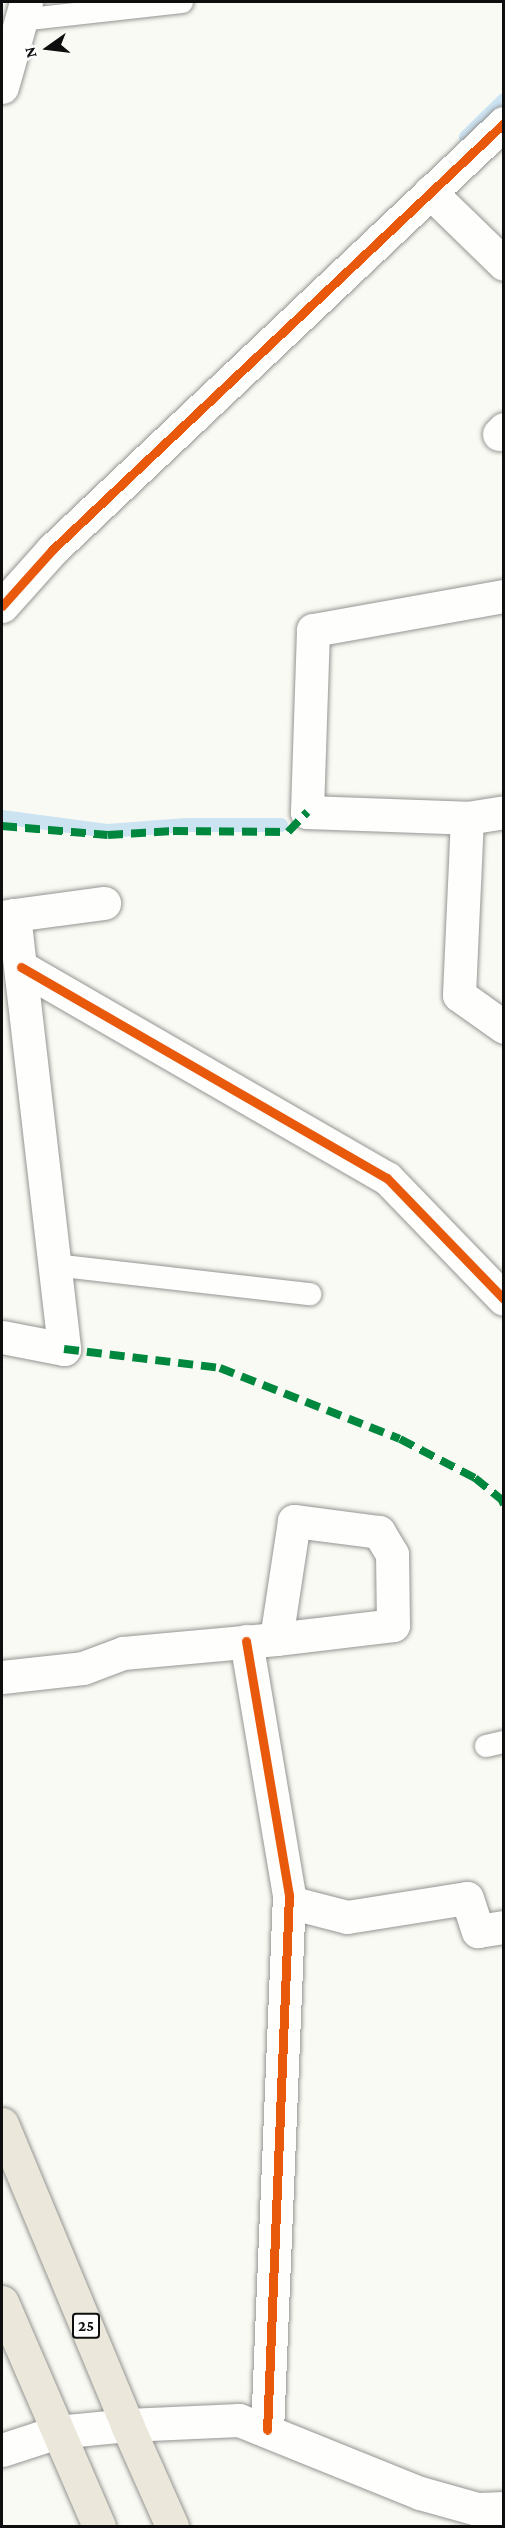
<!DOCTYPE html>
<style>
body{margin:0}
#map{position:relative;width:505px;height:2528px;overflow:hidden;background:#fafaf4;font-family:"Crimson Pro",serif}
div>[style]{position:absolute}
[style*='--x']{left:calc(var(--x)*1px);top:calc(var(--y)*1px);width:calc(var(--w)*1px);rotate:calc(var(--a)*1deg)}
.stream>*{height:14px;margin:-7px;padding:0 7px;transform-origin:7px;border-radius:7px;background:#cce3f2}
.roads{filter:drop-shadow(0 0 2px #949492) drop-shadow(0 0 2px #949492)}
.lane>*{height:22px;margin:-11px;padding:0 11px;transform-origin:11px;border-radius:11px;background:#fefefd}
.street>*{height:33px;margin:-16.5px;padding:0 16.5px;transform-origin:16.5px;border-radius:16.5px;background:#fefefd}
.primary>*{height:33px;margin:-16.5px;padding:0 16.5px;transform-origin:16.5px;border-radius:16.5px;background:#ebe7da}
.quiet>*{height:8px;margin-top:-4px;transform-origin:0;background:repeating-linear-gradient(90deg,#00873e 0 15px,transparent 0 23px)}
.cycleway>*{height:9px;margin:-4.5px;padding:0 4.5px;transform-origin:4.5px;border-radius:4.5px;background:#e8590c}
span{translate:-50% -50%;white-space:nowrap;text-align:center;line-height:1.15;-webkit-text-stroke:6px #fff;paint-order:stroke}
.shield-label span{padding:2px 4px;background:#fff;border:2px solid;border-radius:4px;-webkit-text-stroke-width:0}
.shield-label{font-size:16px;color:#0e0e0e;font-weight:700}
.frame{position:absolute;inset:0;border:3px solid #0e0e0e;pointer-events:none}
.north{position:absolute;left:18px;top:18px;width:60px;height:60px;-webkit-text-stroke:4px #fff;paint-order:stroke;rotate:256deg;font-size:16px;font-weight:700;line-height:24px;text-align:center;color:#0e0e0e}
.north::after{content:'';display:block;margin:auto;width:21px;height:27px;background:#0e0e0e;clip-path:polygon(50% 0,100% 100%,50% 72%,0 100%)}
</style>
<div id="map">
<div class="stream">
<div style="--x:466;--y:137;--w:53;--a:-44.2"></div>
<div style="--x:2;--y:817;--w:106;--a:7.6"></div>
<div style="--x:107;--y:831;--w:80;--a:-4.3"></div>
<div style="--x:187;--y:825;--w:94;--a:0"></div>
</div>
<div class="roads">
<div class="lane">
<div style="--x:20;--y:20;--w:163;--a:-6.3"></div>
<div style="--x:54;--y:1265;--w:258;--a:6.5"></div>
<div style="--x:486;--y:1746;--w:18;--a:-13"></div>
</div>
<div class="street">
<div style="--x:2;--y:87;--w:88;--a:-74.2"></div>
<div style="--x:430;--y:192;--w:103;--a:44.2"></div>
<div style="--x:499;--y:434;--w:7;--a:-45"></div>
<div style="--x:504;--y:596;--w:194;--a:169.9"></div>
<div style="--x:313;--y:630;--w:182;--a:91.9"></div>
<div style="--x:307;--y:812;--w:160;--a:2.1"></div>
<div style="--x:467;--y:818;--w:37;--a:-9"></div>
<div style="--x:2;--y:606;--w:75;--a:-48.2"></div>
<div style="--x:52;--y:550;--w:622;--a:-43.37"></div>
<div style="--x:467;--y:818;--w:177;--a:92.6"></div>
<div style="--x:459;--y:995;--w:55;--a:35.4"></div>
<div style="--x:14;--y:915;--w:91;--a:-7.6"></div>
<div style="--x:2;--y:917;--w:12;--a:-9"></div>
<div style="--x:14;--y:915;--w:437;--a:83.4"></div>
<div style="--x:64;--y:1349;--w:63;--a:-169"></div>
<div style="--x:21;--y:967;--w:422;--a:30"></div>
<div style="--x:387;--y:1178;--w:168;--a:46"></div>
<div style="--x:246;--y:1641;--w:258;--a:80.4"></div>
<div style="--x:289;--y:1895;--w:535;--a:92.35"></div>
<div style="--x:2;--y:1677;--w:81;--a:-6.3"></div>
<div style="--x:83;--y:1668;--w:43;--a:-20.6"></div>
<div style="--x:123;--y:1653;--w:154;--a:-5.2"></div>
<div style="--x:276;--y:1639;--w:118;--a:-6.8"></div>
<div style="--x:393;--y:1625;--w:71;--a:-90.8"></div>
<div style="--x:392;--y:1554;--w:26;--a:-121"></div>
<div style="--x:379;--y:1532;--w:86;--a:-172.6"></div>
<div style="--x:294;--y:1521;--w:119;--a:98.7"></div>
<div style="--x:289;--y:1902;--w:60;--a:14.5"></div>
<div style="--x:347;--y:1917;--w:121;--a:-9"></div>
<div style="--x:467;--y:1898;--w:35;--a:72"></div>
<div style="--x:478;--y:1931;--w:26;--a:-9"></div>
<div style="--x:2;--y:2450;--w:58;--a:-18.1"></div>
<div style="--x:57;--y:2432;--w:70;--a:-5.7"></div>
<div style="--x:127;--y:2425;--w:112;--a:-2.6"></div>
<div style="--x:239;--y:2420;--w:195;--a:22"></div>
<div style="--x:420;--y:2493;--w:59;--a:15.7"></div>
<div style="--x:477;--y:2509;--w:27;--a:-2"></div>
</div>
<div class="primary">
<div style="--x:2;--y:2124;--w:326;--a:67.4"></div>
<div style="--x:127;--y:2425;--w:111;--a:66"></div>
<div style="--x:2;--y:2302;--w:244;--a:66.6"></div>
</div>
</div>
<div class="quiet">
<div style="--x:2;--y:826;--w:106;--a:4.9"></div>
<div style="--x:108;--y:835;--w:65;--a:-3.5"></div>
<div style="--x:173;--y:831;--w:115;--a:0.5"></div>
<div style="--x:288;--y:832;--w:28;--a:-46"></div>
<div style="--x:64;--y:1349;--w:157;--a:6.9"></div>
<div style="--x:220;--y:1368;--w:193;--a:21.5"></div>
<div style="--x:400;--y:1439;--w:85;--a:27.5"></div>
<div style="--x:475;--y:1478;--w:35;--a:39"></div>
<div style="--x:502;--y:1500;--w:5;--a:68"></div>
</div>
<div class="cycleway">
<div style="--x:2;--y:606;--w:75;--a:-48.2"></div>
<div style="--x:52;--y:550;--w:622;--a:-43.37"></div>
<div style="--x:21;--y:967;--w:422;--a:30"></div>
<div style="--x:387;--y:1178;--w:168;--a:46"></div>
<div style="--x:246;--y:1641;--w:258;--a:80.4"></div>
<div style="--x:289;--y:1895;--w:535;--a:92.35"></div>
</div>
<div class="shield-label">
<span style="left:86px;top:2326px">25</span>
</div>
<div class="frame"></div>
<div class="north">N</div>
</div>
